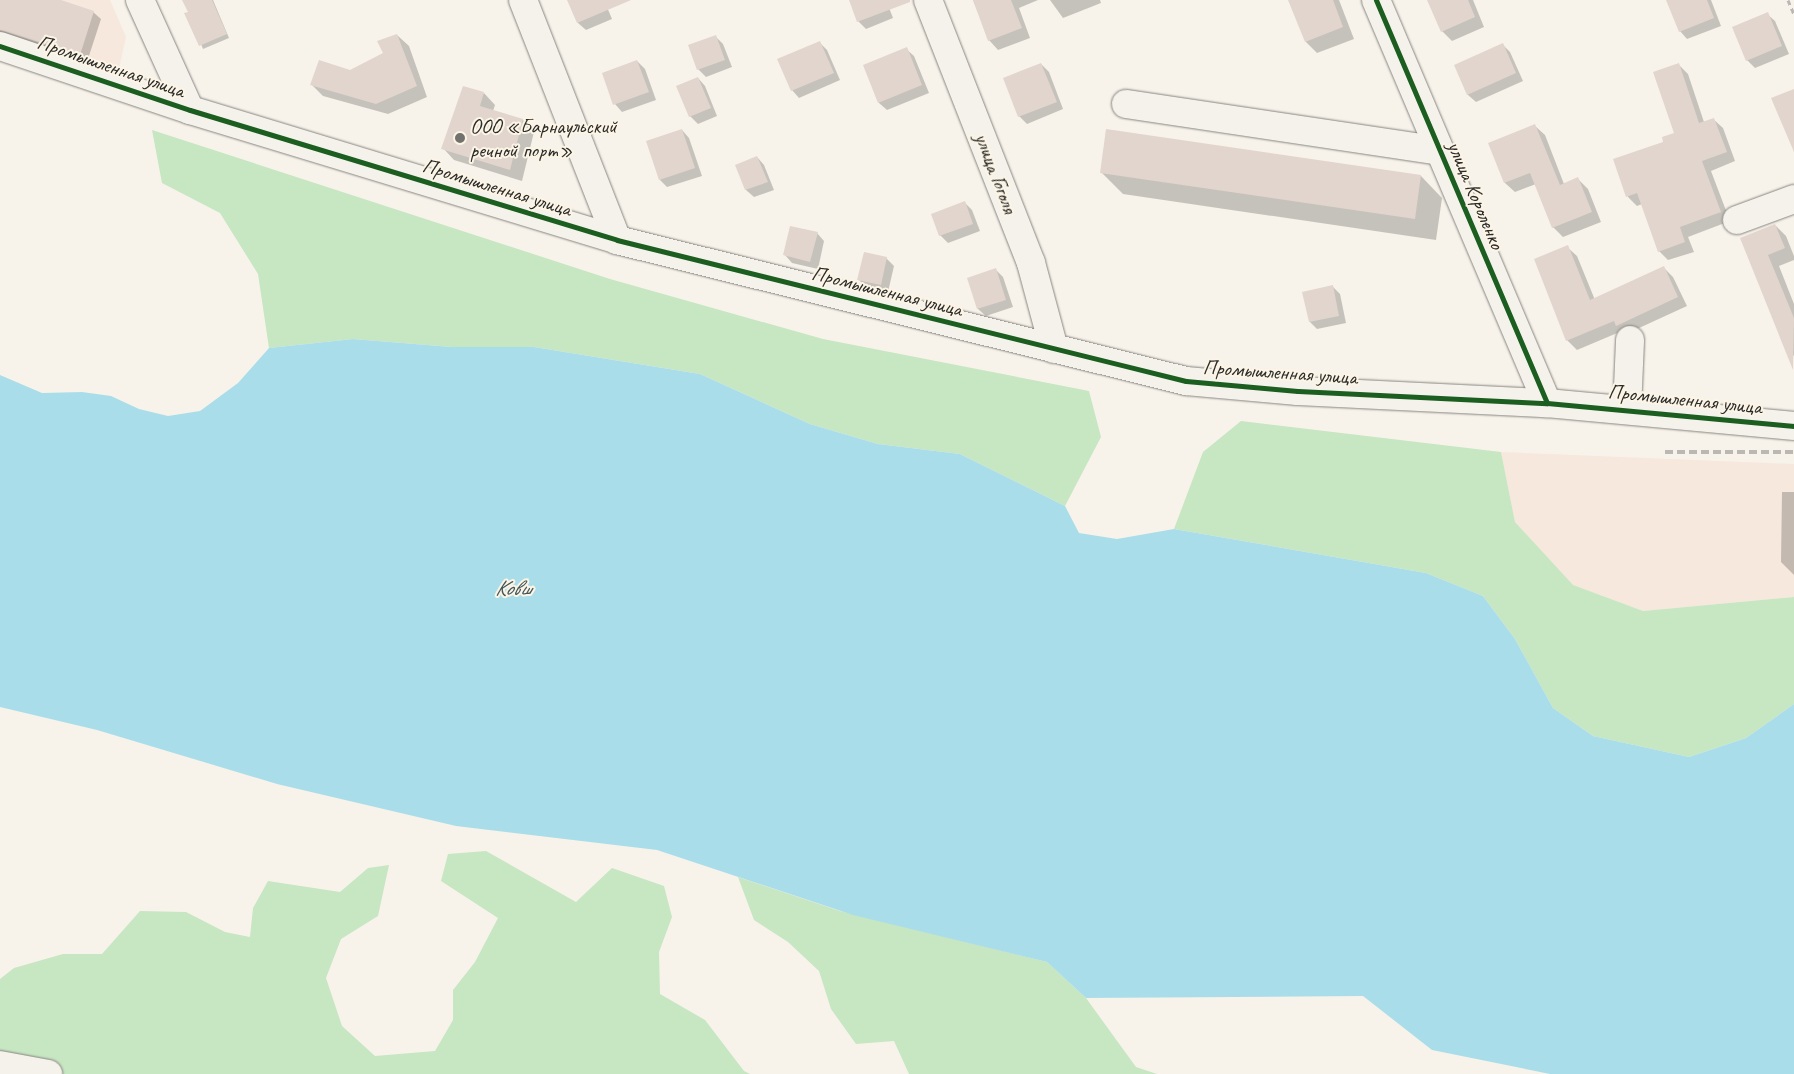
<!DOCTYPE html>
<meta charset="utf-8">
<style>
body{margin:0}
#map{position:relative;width:1794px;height:1074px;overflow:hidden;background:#f7f3ea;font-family:Caveat,sans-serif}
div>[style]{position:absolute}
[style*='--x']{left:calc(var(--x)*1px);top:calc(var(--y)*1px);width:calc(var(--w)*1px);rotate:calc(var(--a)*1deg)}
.built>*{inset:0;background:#f6e8dc}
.green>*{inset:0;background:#c7e6c2}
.water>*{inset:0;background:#aaddea}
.shadow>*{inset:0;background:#0003}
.building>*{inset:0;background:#e2d5ce}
.path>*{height:3px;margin-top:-1.5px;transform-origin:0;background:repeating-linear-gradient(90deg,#bbb8b4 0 5px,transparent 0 9px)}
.roads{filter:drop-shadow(0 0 1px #878581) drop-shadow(0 0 1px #878581)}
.minor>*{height:28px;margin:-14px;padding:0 14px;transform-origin:14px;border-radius:14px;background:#f5f2ec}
.rail>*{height:4px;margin-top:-2px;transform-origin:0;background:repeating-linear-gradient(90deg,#bbb8b4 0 8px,transparent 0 12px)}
.cycleway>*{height:5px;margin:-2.5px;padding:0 2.5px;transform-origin:2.5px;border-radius:2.5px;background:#1b5e20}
.dots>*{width:14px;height:14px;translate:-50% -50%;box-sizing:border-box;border:2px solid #fcf5e5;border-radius:50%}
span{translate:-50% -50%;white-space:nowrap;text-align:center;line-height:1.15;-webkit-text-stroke:4px #fcf5e5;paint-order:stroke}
.street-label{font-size:21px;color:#2b2b2b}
.poi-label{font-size:21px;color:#2b2b2b}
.left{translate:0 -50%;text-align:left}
.water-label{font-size:22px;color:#42555b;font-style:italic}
</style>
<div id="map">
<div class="built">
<div style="clip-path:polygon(0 0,110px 0,126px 37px,116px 82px,0 38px)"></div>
<div style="clip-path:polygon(1501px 452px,1794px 464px,1794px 597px,1643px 611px,1572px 585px,1515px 522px)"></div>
</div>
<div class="green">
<div style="clip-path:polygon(152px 130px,610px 279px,823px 339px,1089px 391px,1101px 437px,1065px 506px,960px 454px,878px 444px,810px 424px,700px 374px,534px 347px,452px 347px,353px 339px,269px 348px,258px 274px,220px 213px,162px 183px)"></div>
<div style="clip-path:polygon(1241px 421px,1501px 452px,1515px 522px,1573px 585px,1643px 611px,1794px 597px,1794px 704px,1746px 738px,1689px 757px,1593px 736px,1553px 708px,1515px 639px,1483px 596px,1426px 573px,1174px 529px,1203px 452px)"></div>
<div style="clip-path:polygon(486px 851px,576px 902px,612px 868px,664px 886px,672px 917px,659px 952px,660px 994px,705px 1020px,744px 1071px,750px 1074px,0 1074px,0 979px,14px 968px,63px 954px,102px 954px,140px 911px,186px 912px,225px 932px,250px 937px,253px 908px,268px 881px,340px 892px,368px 868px,389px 865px,378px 916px,341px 939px,326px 978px,342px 1026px,375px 1056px,435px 1051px,453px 1020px,453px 990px,475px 962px,498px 918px,441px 881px,448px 854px)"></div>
<div style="clip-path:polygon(738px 877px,840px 911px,1047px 962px,1086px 998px,1136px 1067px,1157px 1074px,909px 1074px,894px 1041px,856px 1044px,831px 1009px,819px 971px,788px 942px,754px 920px)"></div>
</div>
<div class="water">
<div style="clip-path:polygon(353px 339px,452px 347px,534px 347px,700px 374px,810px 424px,878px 444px,960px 454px,1065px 506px,1079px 533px,1117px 539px,1174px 529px,1426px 573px,1483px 596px,1515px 639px,1553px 708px,1593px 736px,1689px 757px,1746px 738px,1794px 704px,1794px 1074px,1550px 1074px,1432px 1050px,1363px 996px,1086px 998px,1047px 962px,853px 915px,657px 850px,456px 826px,277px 784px,97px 730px,0 707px,0 375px,42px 393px,82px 392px,111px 396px,139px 409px,168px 416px,200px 411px,238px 383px,269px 348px)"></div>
</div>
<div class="shadow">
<div style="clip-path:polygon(0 0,57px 0,93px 12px,101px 19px,87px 62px,0 34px)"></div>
<div style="clip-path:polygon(184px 0,213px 0,229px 38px,203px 49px)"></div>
<div style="clip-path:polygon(569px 0,604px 0,612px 19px,586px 30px,578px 23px)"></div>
<div style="clip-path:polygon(850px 0,886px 0,893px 18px,866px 29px,858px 21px)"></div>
<div style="clip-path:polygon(973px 0,1038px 0,1019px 8px,1030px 38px,998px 50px,989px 40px)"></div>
<div style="clip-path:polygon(1050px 0,1100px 0,1101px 3px,1063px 18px)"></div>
<div style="clip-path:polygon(1289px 0,1339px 0,1354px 39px,1317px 53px,1306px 42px)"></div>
<div style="clip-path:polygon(1428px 0,1473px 0,1484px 27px,1452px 41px,1442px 31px)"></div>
<div style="clip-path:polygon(1671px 0,1711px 0,1721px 26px,1687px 39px,1680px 31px)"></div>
<div style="clip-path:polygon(1767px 14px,1775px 21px,1789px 54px,1755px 68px,1747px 60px,1734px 28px)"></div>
<div style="clip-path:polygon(397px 35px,409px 46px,427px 97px,388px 114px,323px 96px,311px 84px,351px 72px,385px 54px)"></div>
<div style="clip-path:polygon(716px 37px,723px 44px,732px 67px,706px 77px,698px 69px)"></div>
<div style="clip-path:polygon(819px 42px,827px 50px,840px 80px,799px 98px,792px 90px)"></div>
<div style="clip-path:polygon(1503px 45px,1510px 52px,1523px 81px,1476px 102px,1468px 95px,1456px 66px)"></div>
<div style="clip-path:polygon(906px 49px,914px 56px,929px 93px,887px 110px,879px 103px,864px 66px)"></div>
<div style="clip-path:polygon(637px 61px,645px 69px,656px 100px,622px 112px,615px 104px,603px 74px)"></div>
<div style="clip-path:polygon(1041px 64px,1049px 72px,1063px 109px,1027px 124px,1019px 116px)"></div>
<div style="clip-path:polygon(1679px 65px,1688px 74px,1704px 122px,1713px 119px,1723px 128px,1735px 161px,1711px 171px,1730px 221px,1688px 237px,1694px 252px,1668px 260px,1659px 251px,1642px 204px,1637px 206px,1628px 197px,1615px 160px,1665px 142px,1675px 133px)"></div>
<div style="clip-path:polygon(698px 78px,705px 86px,717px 116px,698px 124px,690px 116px)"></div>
<div style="clip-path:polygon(484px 93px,495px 105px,493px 111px,523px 120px,534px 132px,522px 181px,454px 160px,443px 148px)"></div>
<div style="clip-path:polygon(1535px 126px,1545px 135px,1564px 184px,1578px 179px,1588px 189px,1601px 222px,1563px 237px,1553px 227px,1536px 184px,1515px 192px,1505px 183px,1490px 144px)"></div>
<div style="clip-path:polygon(682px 130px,689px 138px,702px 176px,667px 187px,660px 180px)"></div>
<div style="clip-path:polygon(757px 157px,764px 165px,774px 190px,754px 197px,746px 190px,737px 166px)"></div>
<div style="clip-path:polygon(1101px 172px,1421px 176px,1442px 198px,1436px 240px,1123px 194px)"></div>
<div style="clip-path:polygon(965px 203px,972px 210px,980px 231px,948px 243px,940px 235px)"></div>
<div style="clip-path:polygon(1775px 225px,1786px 236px,1794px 256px,1794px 260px,1779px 266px,1794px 304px,1794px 356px,1786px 348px,1742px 238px)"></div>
<div style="clip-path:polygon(817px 233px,824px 241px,818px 269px,792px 263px,785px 255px)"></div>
<div style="clip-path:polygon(1567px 247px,1577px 256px,1595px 300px,1664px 268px,1673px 277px,1687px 306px,1626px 334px,1622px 331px,1577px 350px,1567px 340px)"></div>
<div style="clip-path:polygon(886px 258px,894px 266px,888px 292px,866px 287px,859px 280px)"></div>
<div style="clip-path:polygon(996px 270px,1003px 277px,1013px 307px,986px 316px,978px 309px,969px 279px)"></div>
<div style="clip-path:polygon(1332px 286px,1340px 294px,1346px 323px,1317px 329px,1310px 322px,1304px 293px)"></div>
<div style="clip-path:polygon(1782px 492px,1794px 492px,1794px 575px,1781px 562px)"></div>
</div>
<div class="building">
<div style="clip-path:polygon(0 0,61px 0,94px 11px,80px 55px,0 30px)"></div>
<div style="clip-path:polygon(182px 0,212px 0,227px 34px,199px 46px,184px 13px,188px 12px)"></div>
<div style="clip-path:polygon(567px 0,631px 0,577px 23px)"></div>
<div style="clip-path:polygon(849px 0,910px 0,910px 2px,857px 22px)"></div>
<div style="clip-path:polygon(973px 0,1011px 0,1022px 28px,988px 41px)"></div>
<div style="clip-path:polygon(1288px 0,1333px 0,1343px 27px,1305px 42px)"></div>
<div style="clip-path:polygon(1427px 0,1468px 0,1475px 17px,1441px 32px)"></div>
<div style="clip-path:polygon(1666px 0,1707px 0,1714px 18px,1679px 32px)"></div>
<div style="clip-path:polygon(1768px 12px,1782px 46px,1746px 61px,1732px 27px)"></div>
<div style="clip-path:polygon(397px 34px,417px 86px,376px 104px,310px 85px,319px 60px,350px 70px,383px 53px,377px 41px)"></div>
<div style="clip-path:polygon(716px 35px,725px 60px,697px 70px,688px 45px)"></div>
<div style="clip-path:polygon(820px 41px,834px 73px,791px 91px,777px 59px)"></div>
<div style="clip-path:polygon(1503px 43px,1516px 73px,1467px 95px,1454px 65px)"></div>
<div style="clip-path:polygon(907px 47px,922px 85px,878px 103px,863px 65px)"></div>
<div style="clip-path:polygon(637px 60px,649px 92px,613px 105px,602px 73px)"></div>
<div style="clip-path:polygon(1041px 63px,1057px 102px,1018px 117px,1003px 78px)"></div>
<div style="clip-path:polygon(1679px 63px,1699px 123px,1714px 118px,1727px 152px,1702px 161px,1721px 212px,1680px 227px,1685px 242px,1658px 252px,1637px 193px,1626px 197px,1613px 159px,1663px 142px,1662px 137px,1674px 133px,1653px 72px)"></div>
<div style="clip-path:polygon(698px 77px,711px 108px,689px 117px,676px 86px)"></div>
<div style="clip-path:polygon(463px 86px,484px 92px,480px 106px,523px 119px,510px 170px,441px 149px)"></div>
<div style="clip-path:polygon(1794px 89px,1794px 152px,1771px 98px)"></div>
<div style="clip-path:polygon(1535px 124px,1560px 185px,1578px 177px,1592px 212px,1552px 228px,1530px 173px,1504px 183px,1488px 143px)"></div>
<div style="clip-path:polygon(682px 129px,695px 168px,659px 180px,646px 141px)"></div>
<div style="clip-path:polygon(1106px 129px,1421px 175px,1415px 219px,1100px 173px)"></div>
<div style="clip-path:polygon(757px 156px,768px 182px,745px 190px,735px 165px)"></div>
<div style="clip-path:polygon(965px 201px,973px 224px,939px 236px,931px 214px)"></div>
<div style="clip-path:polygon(1775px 224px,1785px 248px,1768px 255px,1794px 318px,1793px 370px,1740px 238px)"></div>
<div style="clip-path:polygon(790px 226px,818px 232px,810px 262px,783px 255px)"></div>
<div style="clip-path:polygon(1568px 245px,1590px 300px,1664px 266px,1678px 297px,1616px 326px,1614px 321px,1566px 341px,1534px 259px)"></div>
<div style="clip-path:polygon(864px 252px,887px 257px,881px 285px,857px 280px)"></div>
<div style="clip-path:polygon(996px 268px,1006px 300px,977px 309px,967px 278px)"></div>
<div style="clip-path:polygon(1333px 285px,1339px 316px,1309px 322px,1302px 292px)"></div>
</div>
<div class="path">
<div style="--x:1788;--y:0;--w:15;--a:67"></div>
</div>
<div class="roads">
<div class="minor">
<div style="--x:140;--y:0;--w:121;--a:65.6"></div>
<div style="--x:523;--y:0;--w:258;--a:68.6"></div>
<div style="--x:928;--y:0;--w:282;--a:68.6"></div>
<div style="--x:1031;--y:263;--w:89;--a:75"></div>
<div style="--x:1376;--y:0;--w:438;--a:67"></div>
<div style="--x:0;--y:46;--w:200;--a:18.6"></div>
<div style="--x:190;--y:110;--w:446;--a:16.9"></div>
<div style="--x:617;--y:240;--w:586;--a:13.92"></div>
<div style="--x:1186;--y:381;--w:112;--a:5.1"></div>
<div style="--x:1298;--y:391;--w:249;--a:2.8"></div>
<div style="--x:1547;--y:403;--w:248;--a:5.3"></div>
<div style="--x:1126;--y:104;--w:317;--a:8.5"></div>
<div style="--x:1737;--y:220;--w:61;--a:-20.2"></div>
<div style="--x:1627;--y:410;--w:70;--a:-87.5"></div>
<div style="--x:0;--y:1065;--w:49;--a:10.6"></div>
</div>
</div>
<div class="rail">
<div style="--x:1665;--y:452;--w:129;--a:0"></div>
</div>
<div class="cycleway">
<div style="--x:1376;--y:0;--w:438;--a:67"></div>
<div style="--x:0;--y:46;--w:200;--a:18.6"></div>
<div style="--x:190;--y:110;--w:446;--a:16.9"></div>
<div style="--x:617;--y:240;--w:586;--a:13.92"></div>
<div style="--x:1186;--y:381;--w:112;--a:5.1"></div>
<div style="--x:1298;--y:391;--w:249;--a:2.8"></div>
<div style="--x:1547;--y:403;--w:248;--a:5.3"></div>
</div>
<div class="dots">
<div style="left:460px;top:138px;background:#72716e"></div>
</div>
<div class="street-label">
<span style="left:111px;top:66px;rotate:19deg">Промышленная улица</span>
<span style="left:996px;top:173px;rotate:69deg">улица Гоголя</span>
<span style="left:497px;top:187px;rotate:17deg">Промышленная улица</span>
<span style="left:1476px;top:195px;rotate:67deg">улица Короленко</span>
<span style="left:887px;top:291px;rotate:14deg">Промышленная улица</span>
<span style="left:1280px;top:372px;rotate:4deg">Промышленная улица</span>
<span style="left:1685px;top:399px;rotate:6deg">Промышленная улица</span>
</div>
<div class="poi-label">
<span class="left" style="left:470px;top:138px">ООО «Барнаульский<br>речной порт»</span>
</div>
<div class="water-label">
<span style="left:513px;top:589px">Ковш</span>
</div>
</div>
